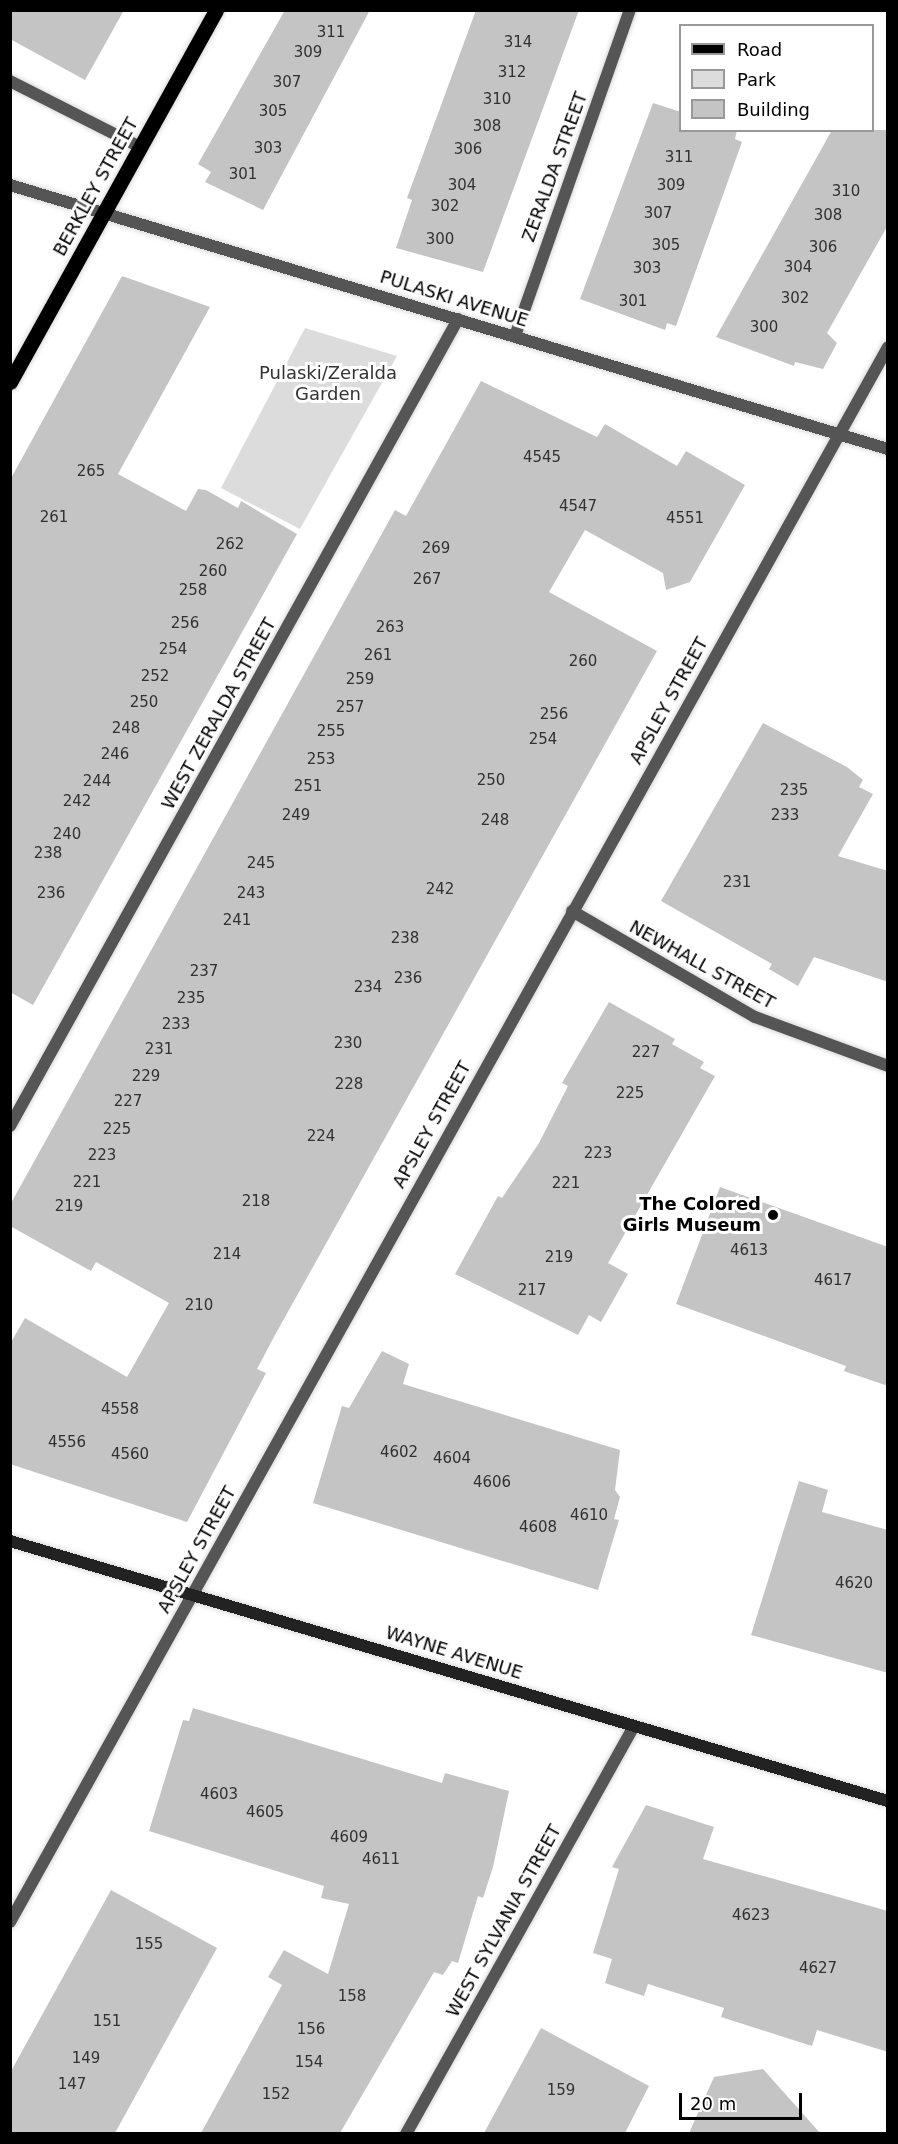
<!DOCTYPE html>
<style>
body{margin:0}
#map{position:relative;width:898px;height:2144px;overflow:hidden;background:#fff;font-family:"DejaVu Sans",sans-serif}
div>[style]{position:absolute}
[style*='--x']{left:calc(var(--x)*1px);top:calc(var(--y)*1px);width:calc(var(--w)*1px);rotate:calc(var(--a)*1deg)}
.green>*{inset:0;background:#dcdcdc}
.building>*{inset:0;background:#c4c4c4}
.roads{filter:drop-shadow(0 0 2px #dbdbdb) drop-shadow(0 0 2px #dbdbdb)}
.street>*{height:12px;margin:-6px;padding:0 6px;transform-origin:6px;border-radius:6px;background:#555}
.secondary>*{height:12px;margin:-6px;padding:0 6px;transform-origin:6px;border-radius:6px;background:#222}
.primary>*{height:15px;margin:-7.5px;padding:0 7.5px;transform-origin:7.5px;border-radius:7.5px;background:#000}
.dots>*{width:16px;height:16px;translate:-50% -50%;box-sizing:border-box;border:3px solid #fff;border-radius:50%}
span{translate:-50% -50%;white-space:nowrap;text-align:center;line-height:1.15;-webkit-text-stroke:6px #fff;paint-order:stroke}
.number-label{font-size:15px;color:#313131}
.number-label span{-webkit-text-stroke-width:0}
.street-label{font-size:18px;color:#000}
.park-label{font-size:18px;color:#333}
.poi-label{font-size:18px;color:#000;font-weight:700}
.right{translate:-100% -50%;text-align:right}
.frame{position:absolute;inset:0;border:12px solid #000;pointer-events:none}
.legend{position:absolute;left:679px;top:24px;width:195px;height:108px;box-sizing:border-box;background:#fff;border:2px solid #999;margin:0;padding:8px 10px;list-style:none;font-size:18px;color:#000}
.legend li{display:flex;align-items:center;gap:12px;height:30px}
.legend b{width:30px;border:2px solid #999}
.scale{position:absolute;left:679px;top:2093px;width:123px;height:27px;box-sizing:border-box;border:3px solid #000;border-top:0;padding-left:8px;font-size:18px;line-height:21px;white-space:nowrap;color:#000;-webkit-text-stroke:4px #fff;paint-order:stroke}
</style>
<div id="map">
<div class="green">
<div style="clip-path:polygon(305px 328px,397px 356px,300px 529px,221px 488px)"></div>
</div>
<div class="building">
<div style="clip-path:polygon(10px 10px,124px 10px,85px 80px,10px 39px)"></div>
<div style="clip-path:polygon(285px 10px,370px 10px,263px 210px,205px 182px,211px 172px,198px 164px)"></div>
<div style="clip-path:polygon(476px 10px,579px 10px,483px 272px,396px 248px,412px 200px,407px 198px)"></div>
<div style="clip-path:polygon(653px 103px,681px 112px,681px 130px,737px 130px,735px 139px,742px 142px,676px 326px,667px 323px,665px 330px,580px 299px)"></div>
<div style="clip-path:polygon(832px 130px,888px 130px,888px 225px,827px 333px,837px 343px,823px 369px,795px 362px,794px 366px,716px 337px)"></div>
<div style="clip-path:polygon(122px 276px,210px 307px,118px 474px,186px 511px,198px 489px,206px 490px,238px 508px,241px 501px,297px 534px,33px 1005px,10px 992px,10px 480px)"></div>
<div style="clip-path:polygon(481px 381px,597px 437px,605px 424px,677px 466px,686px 451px,745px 485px,690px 582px,666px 590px,663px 573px,585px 530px,549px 592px,657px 651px,275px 1335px,257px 1369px,266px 1373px,187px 1522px,10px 1464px,10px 1344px,25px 1318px,127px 1377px,169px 1303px,96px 1262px,91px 1271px,10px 1226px,10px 1205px,395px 510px,406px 516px)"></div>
<div style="clip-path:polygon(763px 723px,847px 767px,863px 780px,859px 787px,873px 794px,838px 856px,888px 871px,888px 982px,814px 957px,798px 986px,769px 969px,772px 964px,661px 901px)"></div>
<div style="clip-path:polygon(609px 1002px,675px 1039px,672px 1044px,704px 1062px,700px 1068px,715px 1076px,608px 1263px,628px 1274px,601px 1322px,589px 1315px,578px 1335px,455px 1274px,498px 1196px,502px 1198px,539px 1143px,568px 1086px,562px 1083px)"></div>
<div style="clip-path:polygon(720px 1187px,888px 1247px,888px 1386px,844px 1371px,846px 1366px,676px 1304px)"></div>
<div style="clip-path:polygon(382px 1351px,409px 1364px,403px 1384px,620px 1450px,615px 1490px,620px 1497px,614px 1519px,619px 1520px,598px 1590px,313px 1503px,342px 1406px,349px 1408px)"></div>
<div style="clip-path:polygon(799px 1481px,828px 1490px,822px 1512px,888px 1530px,888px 1673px,751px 1635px)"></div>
<div style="clip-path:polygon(193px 1708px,442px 1783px,445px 1773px,509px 1791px,493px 1867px,483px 1898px,478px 1896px,458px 1963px,452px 1961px,443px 1975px,434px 1972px,340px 2133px,201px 2133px,282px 1985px,268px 1977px,284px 1950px,328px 1974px,349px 1904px,321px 1898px,324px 1886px,149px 1831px,183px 1720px,189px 1721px)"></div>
<div style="clip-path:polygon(646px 1805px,714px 1827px,703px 1859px,888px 1911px,888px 2052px,817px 2030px,812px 2046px,721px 2017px,724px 2008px,648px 1984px,644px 1996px,605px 1983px,612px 1959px,593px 1953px,619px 1869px,612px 1867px)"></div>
<div style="clip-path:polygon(111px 1890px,217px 1948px,115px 2133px,10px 2133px,10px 2073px)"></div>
<div style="clip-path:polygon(541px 2028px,649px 2086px,625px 2133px,484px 2133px)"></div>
<div style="clip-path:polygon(763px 2069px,820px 2133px,689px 2133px,714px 2077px)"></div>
</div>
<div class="roads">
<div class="street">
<div style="--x:10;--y:81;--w:146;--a:26.9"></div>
<div style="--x:10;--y:185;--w:917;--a:16.74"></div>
<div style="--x:515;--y:336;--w:346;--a:-70.6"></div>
<div style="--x:572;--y:911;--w:211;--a:30.1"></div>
<div style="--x:755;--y:1017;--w:142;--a:20.2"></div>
<div style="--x:10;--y:1126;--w:923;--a:-60.96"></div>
<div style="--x:10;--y:1922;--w:1803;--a:-60.86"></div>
<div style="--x:406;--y:2134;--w:467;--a:-60.8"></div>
</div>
<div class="secondary">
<div style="--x:10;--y:1541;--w:916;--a:16.5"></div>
</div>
<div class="primary">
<div style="--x:10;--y:382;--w:425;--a:-61"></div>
</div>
</div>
<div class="dots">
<div style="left:773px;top:1215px;background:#000"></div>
</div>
<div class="number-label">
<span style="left:331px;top:33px">311</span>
<span style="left:518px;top:43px">314</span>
<span style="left:308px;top:53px">309</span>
<span style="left:512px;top:73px">312</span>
<span style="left:287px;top:83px">307</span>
<span style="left:497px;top:100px">310</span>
<span style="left:273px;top:112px">305</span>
<span style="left:487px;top:127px">308</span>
<span style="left:268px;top:149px">303</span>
<span style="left:468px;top:150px">306</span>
<span style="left:679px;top:158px">311</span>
<span style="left:243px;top:175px">301</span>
<span style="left:462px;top:186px">304</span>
<span style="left:671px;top:186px">309</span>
<span style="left:846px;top:192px">310</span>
<span style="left:445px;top:207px">302</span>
<span style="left:658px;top:214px">307</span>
<span style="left:828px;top:216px">308</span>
<span style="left:440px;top:240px">300</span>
<span style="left:666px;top:246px">305</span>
<span style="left:823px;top:248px">306</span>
<span style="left:798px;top:268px">304</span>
<span style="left:647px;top:269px">303</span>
<span style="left:795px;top:299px">302</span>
<span style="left:633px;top:302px">301</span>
<span style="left:764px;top:328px">300</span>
<span style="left:542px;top:458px">4545</span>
<span style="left:91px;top:472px">265</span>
<span style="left:578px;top:507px">4547</span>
<span style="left:54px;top:518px">261</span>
<span style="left:685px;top:519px">4551</span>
<span style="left:230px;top:545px">262</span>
<span style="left:436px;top:549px">269</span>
<span style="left:213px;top:572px">260</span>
<span style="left:427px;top:580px">267</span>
<span style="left:193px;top:591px">258</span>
<span style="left:185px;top:624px">256</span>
<span style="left:390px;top:628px">263</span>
<span style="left:173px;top:650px">254</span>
<span style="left:378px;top:656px">261</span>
<span style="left:583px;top:662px">260</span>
<span style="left:155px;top:677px">252</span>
<span style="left:360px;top:680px">259</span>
<span style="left:144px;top:703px">250</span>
<span style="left:350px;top:708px">257</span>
<span style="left:554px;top:715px">256</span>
<span style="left:126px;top:729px">248</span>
<span style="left:331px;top:732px">255</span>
<span style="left:543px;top:740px">254</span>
<span style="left:115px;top:755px">246</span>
<span style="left:321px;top:760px">253</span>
<span style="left:491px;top:781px">250</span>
<span style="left:97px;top:782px">244</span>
<span style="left:308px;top:787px">251</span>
<span style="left:794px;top:791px">235</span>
<span style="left:77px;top:802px">242</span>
<span style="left:296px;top:816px">249</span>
<span style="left:785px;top:816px">233</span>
<span style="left:495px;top:821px">248</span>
<span style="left:67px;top:835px">240</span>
<span style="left:48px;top:854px">238</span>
<span style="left:261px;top:864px">245</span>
<span style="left:737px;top:883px">231</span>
<span style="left:440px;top:890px">242</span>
<span style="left:51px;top:894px">236</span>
<span style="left:251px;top:894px">243</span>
<span style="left:237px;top:921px">241</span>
<span style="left:405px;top:939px">238</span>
<span style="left:204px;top:972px">237</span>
<span style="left:408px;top:979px">236</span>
<span style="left:368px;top:988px">234</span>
<span style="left:191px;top:999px">235</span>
<span style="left:176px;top:1025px">233</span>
<span style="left:348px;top:1044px">230</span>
<span style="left:159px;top:1050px">231</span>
<span style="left:646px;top:1053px">227</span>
<span style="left:146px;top:1077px">229</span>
<span style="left:349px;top:1085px">228</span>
<span style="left:630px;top:1094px">225</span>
<span style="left:128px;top:1102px">227</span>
<span style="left:117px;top:1130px">225</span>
<span style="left:321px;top:1137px">224</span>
<span style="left:598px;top:1154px">223</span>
<span style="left:102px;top:1156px">223</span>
<span style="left:87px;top:1183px">221</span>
<span style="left:566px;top:1184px">221</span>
<span style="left:256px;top:1202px">218</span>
<span style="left:69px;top:1207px">219</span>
<span style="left:749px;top:1251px">4613</span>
<span style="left:227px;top:1255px">214</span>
<span style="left:559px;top:1258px">219</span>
<span style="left:833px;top:1281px">4617</span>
<span style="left:532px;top:1291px">217</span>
<span style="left:199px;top:1306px">210</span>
<span style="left:120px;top:1410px">4558</span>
<span style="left:67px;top:1443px">4556</span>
<span style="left:399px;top:1453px">4602</span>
<span style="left:130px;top:1455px">4560</span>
<span style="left:452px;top:1459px">4604</span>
<span style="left:492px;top:1483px">4606</span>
<span style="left:589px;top:1516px">4610</span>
<span style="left:538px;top:1528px">4608</span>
<span style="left:854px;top:1584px">4620</span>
<span style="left:219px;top:1795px">4603</span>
<span style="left:265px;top:1813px">4605</span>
<span style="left:349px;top:1838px">4609</span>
<span style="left:381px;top:1860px">4611</span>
<span style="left:751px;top:1916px">4623</span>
<span style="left:149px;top:1945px">155</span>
<span style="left:818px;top:1969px">4627</span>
<span style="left:352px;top:1997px">158</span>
<span style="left:107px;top:2022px">151</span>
<span style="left:311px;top:2030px">156</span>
<span style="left:86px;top:2059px">149</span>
<span style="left:309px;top:2063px">154</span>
<span style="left:72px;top:2085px">147</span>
<span style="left:561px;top:2091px">159</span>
<span style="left:276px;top:2095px">152</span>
</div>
<div class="street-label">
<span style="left:555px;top:167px;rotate:-70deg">ZERALDA STREET</span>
<span style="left:96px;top:187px;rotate:-61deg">BERKLEY STREET</span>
<span style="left:454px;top:299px;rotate:17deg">PULASKI AVENUE</span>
<span style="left:669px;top:701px;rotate:-61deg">APSLEY STREET</span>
<span style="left:219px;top:714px;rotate:-61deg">WEST ZERALDA STREET</span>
<span style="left:702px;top:965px;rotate:29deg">NEWHALL STREET</span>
<span style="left:432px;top:1125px;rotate:-61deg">APSLEY STREET</span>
<span style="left:197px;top:1550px;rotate:-61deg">APSLEY STREET</span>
<span style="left:454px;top:1653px;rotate:17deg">WAYNE AVENUE</span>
<span style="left:504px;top:1921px;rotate:-61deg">WEST SYLVANIA STREET</span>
</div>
<div class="park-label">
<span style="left:328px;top:384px">Pulaski/Zeralda<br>Garden</span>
</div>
<div class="poi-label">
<span class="right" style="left:761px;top:1215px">The Colored<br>Girls Museum</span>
</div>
<div class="frame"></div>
<ul class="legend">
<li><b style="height:8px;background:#000"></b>Road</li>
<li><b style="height:16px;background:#dcdcdc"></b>Park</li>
<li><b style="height:16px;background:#c4c4c4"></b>Building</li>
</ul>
<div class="scale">20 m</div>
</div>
